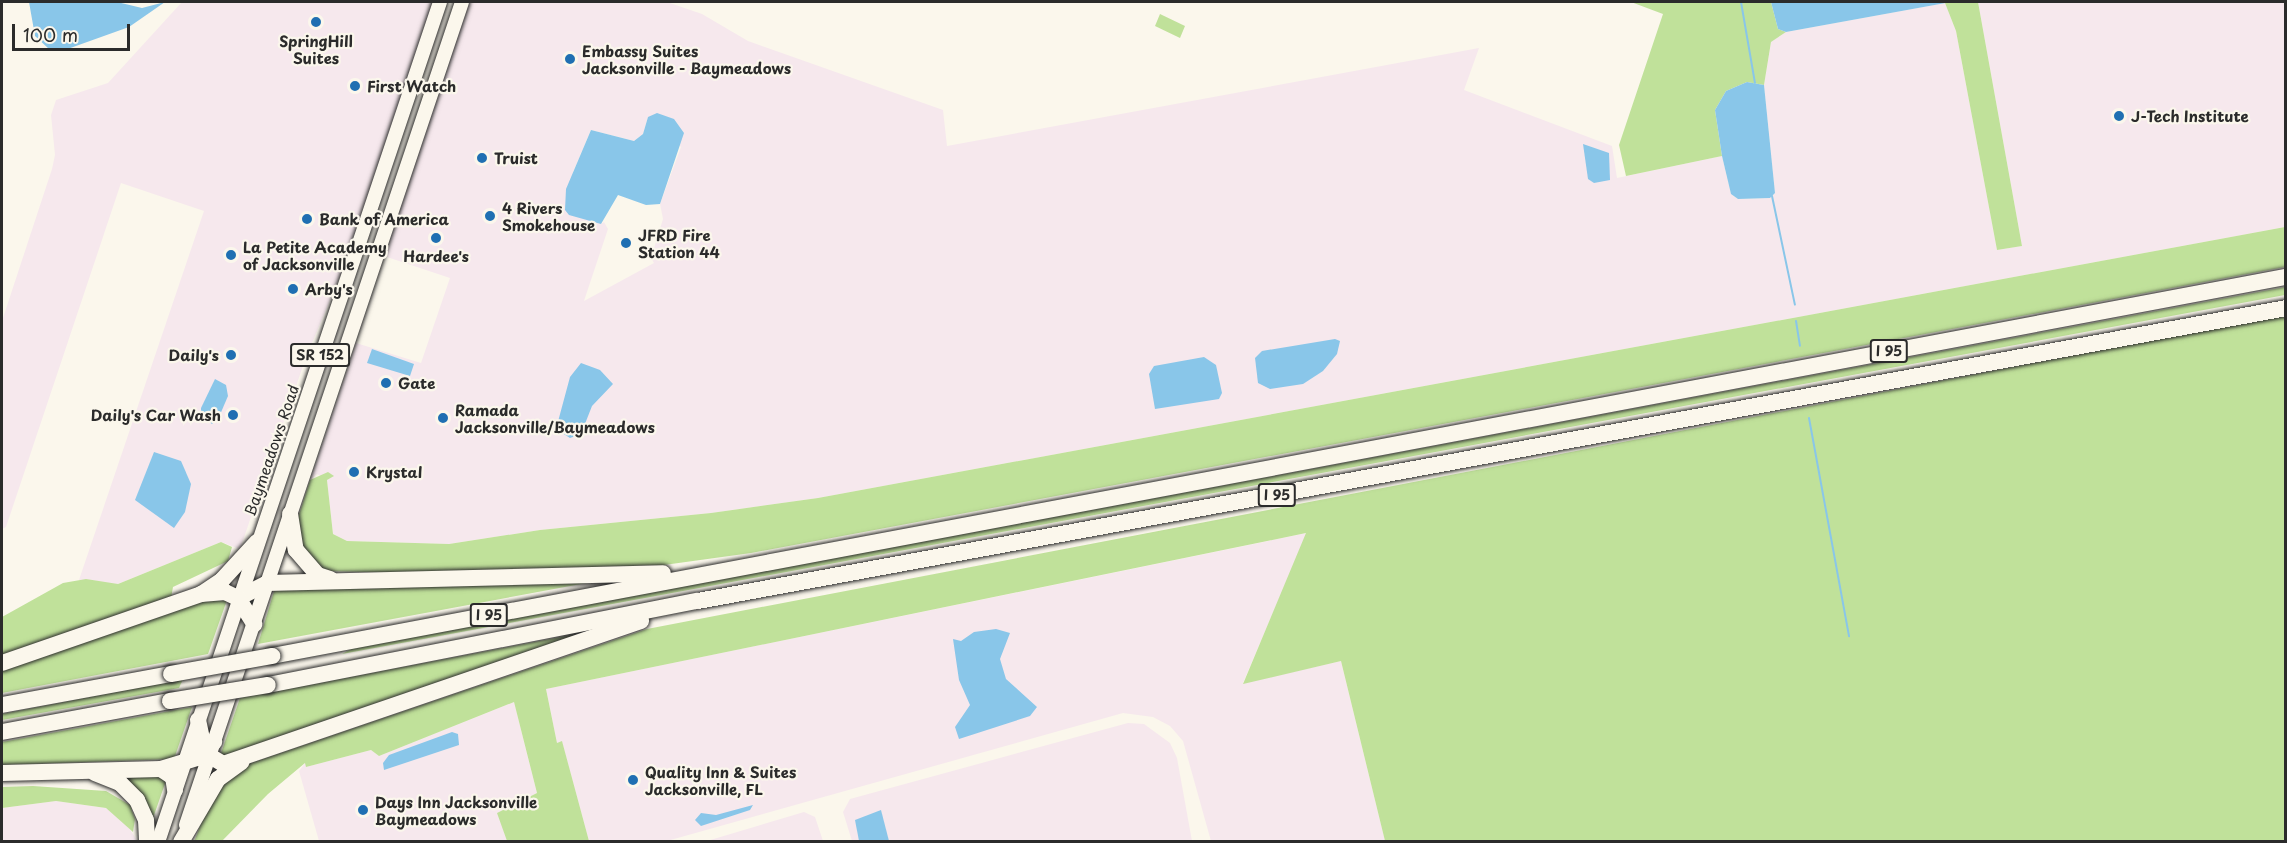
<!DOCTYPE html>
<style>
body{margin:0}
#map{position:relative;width:2287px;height:843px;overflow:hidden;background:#fbf7ec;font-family:"Playpen Sans",sans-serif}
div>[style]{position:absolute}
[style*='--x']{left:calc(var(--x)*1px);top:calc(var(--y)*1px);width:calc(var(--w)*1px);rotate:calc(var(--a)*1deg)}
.built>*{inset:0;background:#f6e8ed}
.green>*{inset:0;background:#c0e19a}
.water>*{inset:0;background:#89c6e9}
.stream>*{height:2px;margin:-1px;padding:0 1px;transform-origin:1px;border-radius:1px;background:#89c6e9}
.roads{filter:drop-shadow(0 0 2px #2b2b2b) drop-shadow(0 0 2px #2b2b2b)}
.primary>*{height:14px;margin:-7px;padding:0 7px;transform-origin:7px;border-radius:7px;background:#fbf7ec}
.highway>*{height:16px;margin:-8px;padding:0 8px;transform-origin:8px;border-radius:8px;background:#fbf7ec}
.bridges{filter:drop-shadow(0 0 2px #2b2b2b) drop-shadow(0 0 2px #2b2b2b)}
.highway-bridge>*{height:16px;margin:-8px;padding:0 8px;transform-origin:8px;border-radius:8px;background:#fbf7ec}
.dots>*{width:16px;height:16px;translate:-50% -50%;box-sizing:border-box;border:3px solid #fbf7ec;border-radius:50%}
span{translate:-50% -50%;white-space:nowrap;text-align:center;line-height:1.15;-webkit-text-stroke:4.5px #fbf7ec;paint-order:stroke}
.shield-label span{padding:2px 4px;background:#fbf7ec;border:2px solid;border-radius:4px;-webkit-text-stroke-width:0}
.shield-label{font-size:14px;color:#2b2b2b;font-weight:700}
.poi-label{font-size:15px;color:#2b2b2b;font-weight:700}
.left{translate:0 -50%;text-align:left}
.right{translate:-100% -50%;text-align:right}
.street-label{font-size:15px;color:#2b2b2b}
.frame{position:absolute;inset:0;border:3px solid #2b2b2b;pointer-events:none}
.scale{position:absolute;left:12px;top:24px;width:118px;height:27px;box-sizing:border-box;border:3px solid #2b2b2b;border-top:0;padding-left:8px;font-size:18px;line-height:21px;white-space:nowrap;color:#2b2b2b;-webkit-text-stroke:4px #fbf7ec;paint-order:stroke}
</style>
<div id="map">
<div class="built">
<div style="clip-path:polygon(182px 2px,436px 2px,345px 265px,306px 357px,240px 549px,221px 542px,118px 584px,101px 584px,79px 580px,204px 211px,121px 183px,6px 527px,2px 529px,2px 321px,52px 169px,55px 155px,51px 115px,56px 100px,108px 83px)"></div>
<div style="clip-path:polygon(evenodd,467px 2px,667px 2px,702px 14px,748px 41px,943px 110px,947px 146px,1479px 48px,1464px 90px,1612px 146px,1617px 178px,1722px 156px,1731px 194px,1738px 199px,1770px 198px,1775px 193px,1764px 85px,1771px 42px,1786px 32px,1945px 3px,1956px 31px,1997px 250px,2022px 246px,1978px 2px,2285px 2px,2285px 227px,818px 498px,711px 513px,540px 530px,449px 544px,347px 541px,333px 534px,327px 480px,317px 474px,310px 480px,356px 343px,421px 363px,450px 278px,381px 255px,467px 2px,648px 117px,681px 147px,660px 204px,663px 219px,651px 258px,654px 263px,584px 301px,608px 229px,604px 222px,601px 224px,573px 172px,591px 130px,634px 141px,643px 134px,648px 117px)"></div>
<div style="clip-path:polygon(1307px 533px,1243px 683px,1341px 661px,1385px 841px,1211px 841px,1183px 741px,1170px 726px,1153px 717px,1123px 713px,667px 841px,589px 841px,562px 742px,557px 743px,546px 689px)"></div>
<div style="clip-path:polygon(514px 702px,537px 793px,498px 813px,507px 841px,319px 841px,299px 771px,306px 762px,306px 767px,371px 750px,379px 756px)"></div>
<div style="clip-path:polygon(1128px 723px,1144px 724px,1170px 743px,1177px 758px,1192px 841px,852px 841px,843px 812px,850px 799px)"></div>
<div style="clip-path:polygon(56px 801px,106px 808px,125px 822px,138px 842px,2px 841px,2px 808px)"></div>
<div style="clip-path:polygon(804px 812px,815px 817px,823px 841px,707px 841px)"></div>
</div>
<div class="green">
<div style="clip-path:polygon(1631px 2px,1771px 2px,1778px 29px,1786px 32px,1771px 42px,1764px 85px,1747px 82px,1726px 91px,1715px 110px,1722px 156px,1626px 176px,1619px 145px,1663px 14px)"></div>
<div style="clip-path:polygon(1951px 2px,1978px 2px,2022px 246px,1997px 250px,1956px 31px,1945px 3px)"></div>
<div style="clip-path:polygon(1160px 14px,1185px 26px,1180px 38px,1155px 26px)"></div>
<div style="clip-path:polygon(2285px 227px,2285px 267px,751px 553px,664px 565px,404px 573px,324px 571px,307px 560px,296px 524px,310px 480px,328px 472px,334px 476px,327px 480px,333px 534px,347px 541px,449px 544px,540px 530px,711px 513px,818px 498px)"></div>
<div style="clip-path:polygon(2285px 287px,2285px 295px,342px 654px,353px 648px)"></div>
<div style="clip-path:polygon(2285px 315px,2285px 841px,1385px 841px,1341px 661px,1243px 684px,1306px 533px,546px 689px,557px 743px,562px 741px,589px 841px,507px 841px,497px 813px,537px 793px,514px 702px,379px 756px,371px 750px,306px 767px,305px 763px,268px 794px,222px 841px,194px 842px,213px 792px,245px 765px,647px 629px)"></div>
<div style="clip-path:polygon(221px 542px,232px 547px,228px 561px,173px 587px,171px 598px,2px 659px,2px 617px,63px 583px,86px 579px,118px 584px)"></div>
<div style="clip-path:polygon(608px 579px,258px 644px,275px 588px)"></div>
<div style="clip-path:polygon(227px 600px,208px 654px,2px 693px,2px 669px,194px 602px)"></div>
<div style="clip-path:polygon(619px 626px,219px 759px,240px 698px)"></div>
<div style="clip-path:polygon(183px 679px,179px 688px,2px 720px,2px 714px)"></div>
<div style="clip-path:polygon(192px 707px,174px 759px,2px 765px,2px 742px)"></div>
<div style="clip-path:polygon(162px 775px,167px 778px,153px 818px,120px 777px)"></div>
<div style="clip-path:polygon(33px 786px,106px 791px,130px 805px,135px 819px,133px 832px,106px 808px,56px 801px,2px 808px,2px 787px)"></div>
</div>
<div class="water">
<div style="clip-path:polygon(29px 2px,117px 2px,142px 8px,165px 2px,129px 27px,62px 51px,49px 49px,35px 36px)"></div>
<div style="clip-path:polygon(1771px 2px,1951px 2px,1786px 32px,1778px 29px)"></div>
<div style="clip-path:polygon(1747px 82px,1764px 85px,1775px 193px,1770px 198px,1738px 199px,1731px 194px,1722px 156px,1715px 110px,1726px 91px)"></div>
<div style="clip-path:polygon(657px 113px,674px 119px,684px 133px,660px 204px,646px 205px,618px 195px,601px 224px,569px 215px,565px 210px,566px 189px,591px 130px,634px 141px,643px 134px,648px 117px)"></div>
<div style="clip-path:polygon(1583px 144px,1609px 153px,1610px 180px,1594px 183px,1588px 179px)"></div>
<div style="clip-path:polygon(1335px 339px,1340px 341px,1337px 354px,1323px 371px,1303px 384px,1270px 389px,1258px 383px,1255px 358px,1262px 351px)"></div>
<div style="clip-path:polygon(372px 349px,414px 364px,410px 376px,367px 363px)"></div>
<div style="clip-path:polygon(1204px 357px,1216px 365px,1222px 393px,1219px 399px,1155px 409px,1149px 374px,1154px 366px)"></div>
<div style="clip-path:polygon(581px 363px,600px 370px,613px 384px,592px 406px,581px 434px,570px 438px,556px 429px,570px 377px)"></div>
<div style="clip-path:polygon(215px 379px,226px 385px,228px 396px,219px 417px,212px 424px,201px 415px,201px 408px)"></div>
<div style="clip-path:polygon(154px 452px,181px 461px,191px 484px,185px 512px,174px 528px,135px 500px)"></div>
<div style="clip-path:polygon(996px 629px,1010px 633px,1000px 659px,1006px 679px,1037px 707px,1030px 716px,959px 739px,955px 727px,970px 705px,959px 680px,953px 639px,961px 641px,974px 632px)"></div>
<div style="clip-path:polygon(452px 732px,458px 734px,459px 745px,384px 770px,383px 763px,389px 755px)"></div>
<div style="clip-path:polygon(753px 805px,750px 810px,701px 826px,695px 820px,701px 813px,716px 815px)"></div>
<div style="clip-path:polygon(881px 810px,889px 841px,859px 841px,855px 820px)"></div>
</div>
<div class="stream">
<div style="--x:1741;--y:2;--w:82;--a:80.2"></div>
<div style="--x:1772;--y:196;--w:111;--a:78.1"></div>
<div style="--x:1796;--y:321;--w:25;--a:81"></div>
<div style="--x:1809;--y:418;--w:222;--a:79.6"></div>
</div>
<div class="roads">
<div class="primary">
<div style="--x:186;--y:825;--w:868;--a:-71.46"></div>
<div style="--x:158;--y:842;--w:886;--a:-71.44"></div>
</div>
<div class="highway">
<div style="--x:290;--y:514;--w:36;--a:81"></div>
<div style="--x:296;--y:550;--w:33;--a:49"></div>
<div style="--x:318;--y:575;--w:13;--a:18"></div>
<div style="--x:203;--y:593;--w:23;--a:-34"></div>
<div style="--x:222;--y:580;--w:52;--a:-47.4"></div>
<div style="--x:238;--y:598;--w:33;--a:-27"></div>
<div style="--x:267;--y:583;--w:396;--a:-1.4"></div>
<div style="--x:272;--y:656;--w:2049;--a:-10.66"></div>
<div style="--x:2;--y:663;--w:211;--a:-19.1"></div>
<div style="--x:201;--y:594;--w:24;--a:-5"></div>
<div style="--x:225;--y:592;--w:14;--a:25"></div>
<div style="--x:238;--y:598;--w:31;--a:58"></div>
<div style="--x:268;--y:685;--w:438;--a:-11.1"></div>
<div style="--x:698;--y:601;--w:1615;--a:-10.45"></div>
<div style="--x:2;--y:705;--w:172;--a:-10.4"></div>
<div style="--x:198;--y:720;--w:34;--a:78"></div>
<div style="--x:205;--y:753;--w:21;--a:31"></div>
<div style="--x:223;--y:764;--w:442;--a:-18.9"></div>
<div style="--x:2;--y:732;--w:171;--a:-10.5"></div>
<div style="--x:161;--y:769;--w:14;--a:34"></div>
<div style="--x:173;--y:777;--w:13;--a:81"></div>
<div style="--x:2;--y:773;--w:159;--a:-1.4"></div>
<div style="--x:161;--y:769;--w:39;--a:-17"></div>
<div style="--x:198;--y:758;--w:23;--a:-45"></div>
<div style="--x:95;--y:773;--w:27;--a:22"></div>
<div style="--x:120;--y:783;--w:24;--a:45"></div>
<div style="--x:137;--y:800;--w:22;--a:66"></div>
<div style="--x:146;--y:820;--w:22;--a:87"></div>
<div style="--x:181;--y:842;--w:73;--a:-59.6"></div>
<div style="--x:218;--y:779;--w:29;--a:-36"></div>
</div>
</div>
<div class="bridges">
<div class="highway-bridge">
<div style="--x:171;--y:674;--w:103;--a:-10.1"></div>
<div style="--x:170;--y:701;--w:99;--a:-9.3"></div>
</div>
</div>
<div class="dots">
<div style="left:316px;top:22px;background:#1f6fb2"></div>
<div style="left:570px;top:59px;background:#1f6fb2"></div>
<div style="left:355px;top:86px;background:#1f6fb2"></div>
<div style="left:2119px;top:116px;background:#1f6fb2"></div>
<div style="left:482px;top:158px;background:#1f6fb2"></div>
<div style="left:490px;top:216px;background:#1f6fb2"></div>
<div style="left:307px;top:219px;background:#1f6fb2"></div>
<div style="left:436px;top:238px;background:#1f6fb2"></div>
<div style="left:626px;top:243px;background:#1f6fb2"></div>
<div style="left:231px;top:255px;background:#1f6fb2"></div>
<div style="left:293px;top:289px;background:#1f6fb2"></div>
<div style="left:231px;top:355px;background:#1f6fb2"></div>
<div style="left:386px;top:383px;background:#1f6fb2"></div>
<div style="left:233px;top:415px;background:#1f6fb2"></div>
<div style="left:443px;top:418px;background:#1f6fb2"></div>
<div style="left:354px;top:472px;background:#1f6fb2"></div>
<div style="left:633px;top:780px;background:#1f6fb2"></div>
<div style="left:363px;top:810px;background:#1f6fb2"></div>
</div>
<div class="shield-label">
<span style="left:1889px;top:351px">I 95</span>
<span style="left:320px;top:355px">SR 152</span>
<span style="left:1277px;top:495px">I 95</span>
<span style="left:489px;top:615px">I 95</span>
</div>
<div class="poi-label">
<span style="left:316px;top:49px">SpringHill<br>Suites</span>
<span class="left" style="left:582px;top:59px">Embassy Suites<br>Jacksonville - Baymeadows</span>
<span class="left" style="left:367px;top:86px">First Watch</span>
<span class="left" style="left:2131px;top:116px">J-Tech Institute</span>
<span class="left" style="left:494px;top:158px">Truist</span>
<span class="left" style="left:502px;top:216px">4 Rivers<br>Smokehouse</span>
<span class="left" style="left:319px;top:219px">Bank of America</span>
<span class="left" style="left:638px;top:243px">JFRD Fire<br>Station 44</span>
<span class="left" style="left:243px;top:255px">La Petite Academy<br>of Jacksonville</span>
<span style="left:436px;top:256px">Hardee's</span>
<span class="left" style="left:305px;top:289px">Arby's</span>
<span class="right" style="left:219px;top:355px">Daily's</span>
<span class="left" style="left:398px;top:383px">Gate</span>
<span class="left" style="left:455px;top:418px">Ramada<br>Jacksonville/Baymeadows</span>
<span class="right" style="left:221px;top:415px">Daily's Car Wash</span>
<span class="left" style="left:366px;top:472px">Krystal</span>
<span class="left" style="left:645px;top:780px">Quality Inn &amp; Suites<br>Jacksonville, FL</span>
<span class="left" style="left:375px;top:810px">Days Inn Jacksonville<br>Baymeadows</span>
</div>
<div class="street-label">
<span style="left:271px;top:450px;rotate:-71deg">Baymeadows Road</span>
</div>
<div class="frame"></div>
<div class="scale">100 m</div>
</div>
